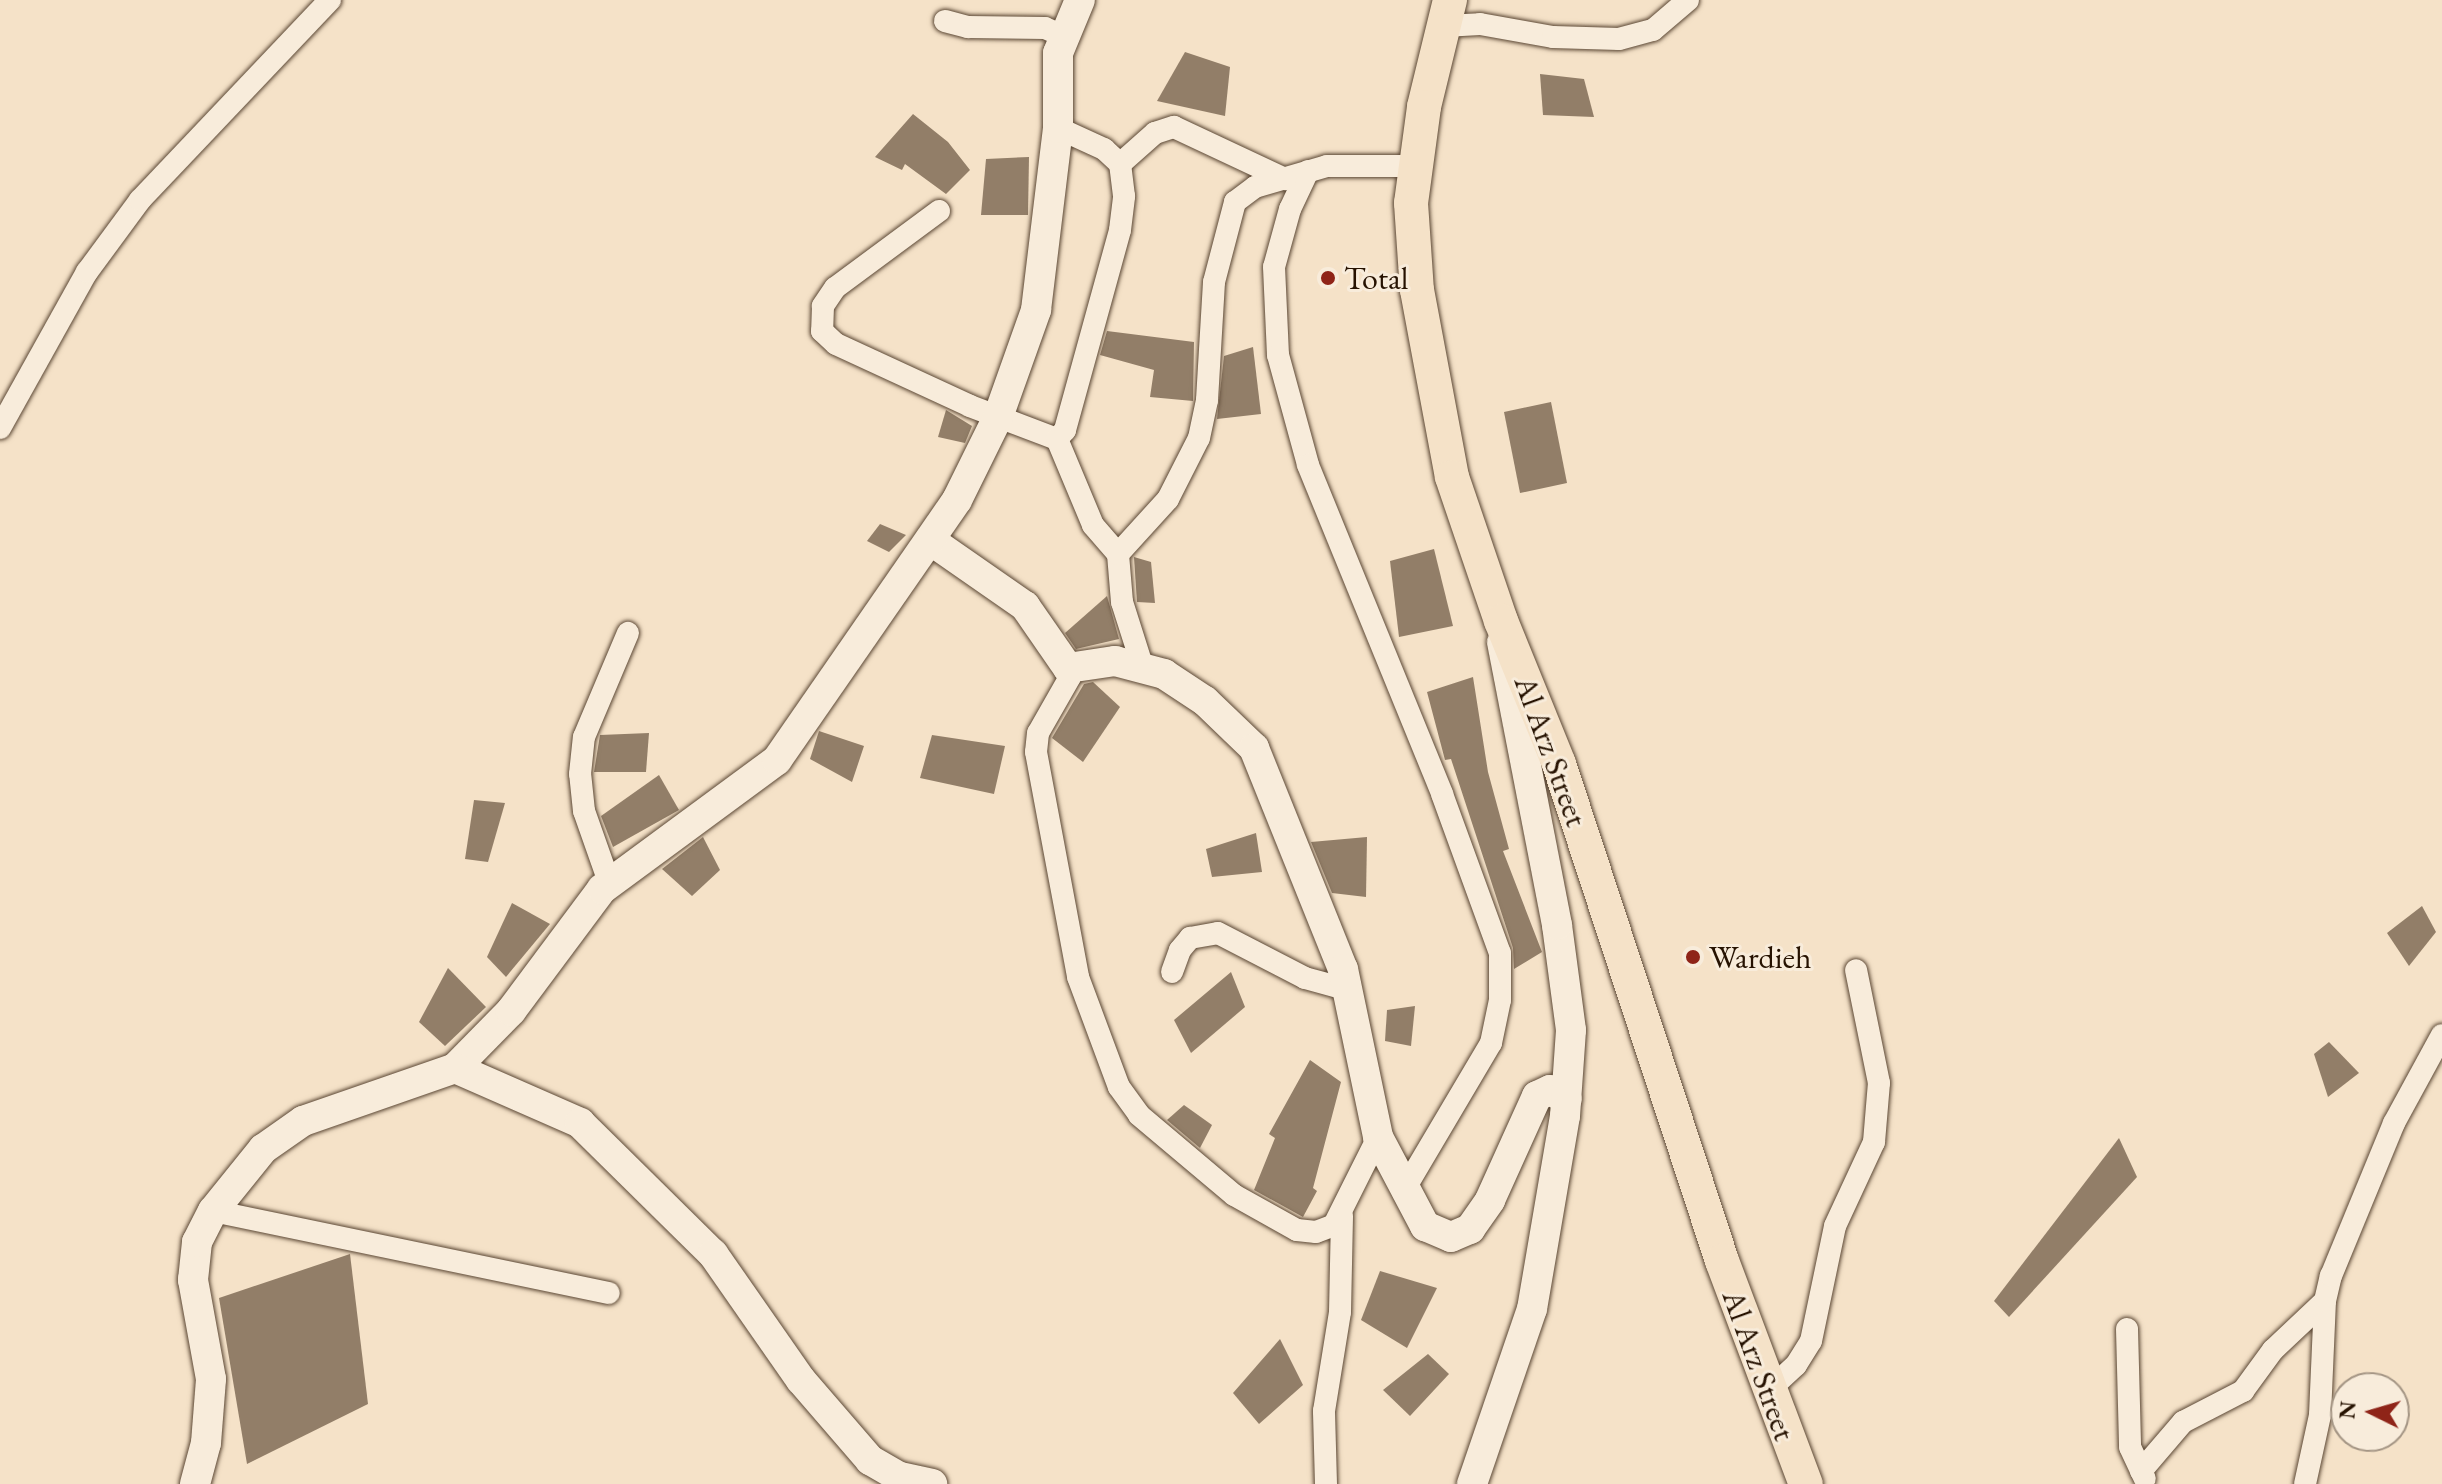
<!DOCTYPE html>
<style>
body{margin:0}
#map{position:relative;width:2442px;height:1484px;overflow:hidden;background:#f5e2c8;font-family:"EB Garamond",serif}
div>[style]{position:absolute}
[style*='--x']{left:calc(var(--x)*1px);top:calc(var(--y)*1px);width:calc(var(--w)*1px);rotate:calc(var(--a)*1deg)}
.building>*{inset:0;background:#927e68}
.roads{filter:drop-shadow(0 0 2px #5a4633) drop-shadow(0 0 2px #5a4633)}
.street>*{height:22px;margin:-11px;padding:0 11px;transform-origin:11px;border-radius:11px;background:#f8ecdb}
.secondary>*{height:30px;margin:-15px;padding:0 15px;transform-origin:15px;border-radius:15px;background:#f8ecdb}
.primary>*{height:34px;margin:-17px;padding:0 17px;transform-origin:17px;border-radius:17px;background:#f5e2c8}
.dots>*{width:22px;height:22px;translate:-50% -50%;box-sizing:border-box;border:4px solid #f8ecdb;border-radius:50%}
span{translate:-50% -50%;white-space:nowrap;text-align:center;line-height:1.15;-webkit-text-stroke:6px #f8ecdb;paint-order:stroke}
.poi-label{font-size:32px;color:#261201}
.left{translate:0 -50%;text-align:left}
.street-label{font-size:32px;color:#261201}
.north{position:absolute;left:2330px;top:1372px;width:80px;height:80px;box-sizing:border-box;background:#f8ecdb;border:2px solid #a49584;border-radius:50%;rotate:275deg;font-size:22px;font-weight:700;line-height:32px;text-align:center;color:#261201}
.north::after{content:'';display:block;margin:auto;width:28px;height:36px;background:#8f2418;clip-path:polygon(50% 0,100% 100%,50% 72%,0 100%)}
</style>
<div id="map">
<div class="building">
<div style="clip-path:polygon(1185px 52px,1230px 67px,1225px 116px,1157px 101px)"></div>
<div style="clip-path:polygon(1540px 74px,1584px 79px,1594px 117px,1543px 115px)"></div>
<div style="clip-path:polygon(913px 114px,948px 142px,970px 170px,946px 194px,905px 164px,902px 170px,875px 157px)"></div>
<div style="clip-path:polygon(1029px 157px,1028px 215px,981px 215px,986px 159px)"></div>
<div style="clip-path:polygon(1107px 331px,1194px 342px,1193px 401px,1150px 397px,1154px 370px,1100px 355px)"></div>
<div style="clip-path:polygon(1253px 347px,1261px 414px,1217px 419px,1224px 356px)"></div>
<div style="clip-path:polygon(1551px 402px,1567px 483px,1520px 493px,1504px 412px)"></div>
<div style="clip-path:polygon(946px 410px,972px 426px,965px 443px,938px 437px)"></div>
<div style="clip-path:polygon(880px 524px,906px 535px,889px 552px,867px 541px)"></div>
<div style="clip-path:polygon(1434px 549px,1453px 626px,1399px 637px,1390px 561px)"></div>
<div style="clip-path:polygon(1134px 557px,1151px 562px,1155px 603px,1137px 602px)"></div>
<div style="clip-path:polygon(1107px 596px,1119px 639px,1076px 649px,1065px 633px)"></div>
<div style="clip-path:polygon(1473px 677px,1488px 772px,1509px 849px,1503px 851px,1542px 952px,1514px 969px,1513px 948px,1451px 759px,1445px 760px,1427px 692px)"></div>
<div style="clip-path:polygon(1093px 682px,1120px 707px,1083px 762px,1052px 738px,1084px 684px)"></div>
<div style="clip-path:polygon(819px 731px,864px 746px,852px 782px,810px 759px)"></div>
<div style="clip-path:polygon(649px 733px,646px 772px,594px 772px,600px 735px)"></div>
<div style="clip-path:polygon(932px 735px,1005px 746px,994px 794px,920px 778px)"></div>
<div style="clip-path:polygon(659px 775px,679px 810px,613px 847px,601px 816px)"></div>
<div style="clip-path:polygon(474px 800px,505px 803px,488px 862px,465px 859px)"></div>
<div style="clip-path:polygon(1256px 833px,1262px 872px,1212px 877px,1206px 849px)"></div>
<div style="clip-path:polygon(703px 837px,720px 870px,692px 896px,662px 869px)"></div>
<div style="clip-path:polygon(1367px 837px,1366px 897px,1332px 893px,1311px 842px)"></div>
<div style="clip-path:polygon(512px 903px,550px 924px,506px 977px,487px 957px)"></div>
<div style="clip-path:polygon(2422px 906px,2436px 932px,2409px 966px,2387px 933px)"></div>
<div style="clip-path:polygon(448px 968px,486px 1007px,445px 1046px,419px 1022px)"></div>
<div style="clip-path:polygon(1231px 972px,1245px 1007px,1191px 1053px,1174px 1020px)"></div>
<div style="clip-path:polygon(1415px 1006px,1411px 1046px,1385px 1041px,1387px 1010px)"></div>
<div style="clip-path:polygon(2329px 1042px,2359px 1073px,2328px 1097px,2314px 1054px)"></div>
<div style="clip-path:polygon(1310px 1060px,1341px 1082px,1313px 1188px,1317px 1191px,1303px 1217px,1254px 1190px,1275px 1138px,1269px 1134px)"></div>
<div style="clip-path:polygon(1184px 1105px,1212px 1125px,1200px 1148px,1167px 1120px)"></div>
<div style="clip-path:polygon(2119px 1138px,2137px 1177px,2009px 1317px,1994px 1301px)"></div>
<div style="clip-path:polygon(350px 1254px,368px 1404px,247px 1464px,219px 1298px)"></div>
<div style="clip-path:polygon(1380px 1271px,1437px 1288px,1407px 1348px,1361px 1320px)"></div>
<div style="clip-path:polygon(1280px 1339px,1303px 1385px,1259px 1424px,1233px 1393px)"></div>
<div style="clip-path:polygon(1428px 1354px,1449px 1374px,1410px 1416px,1383px 1390px)"></div>
</div>
<div class="roads">
<div class="street">
<div style="--x:945;--y:21;--w:24;--a:15"></div>
<div style="--x:968;--y:27;--w:77;--a:0.7"></div>
<div style="--x:1045;--y:28;--w:20;--a:24"></div>
<div style="--x:1444;--y:26;--w:36;--a:-3"></div>
<div style="--x:1480;--y:24;--w:74;--a:10.1"></div>
<div style="--x:1553;--y:37;--w:66;--a:1.7"></div>
<div style="--x:1619;--y:39;--w:35;--a:-15"></div>
<div style="--x:1653;--y:30;--w:46;--a:-40.6"></div>
<div style="--x:1058;--y:128;--w:51;--a:24.5"></div>
<div style="--x:1104;--y:149;--w:22;--a:43"></div>
<div style="--x:1308;--y:171;--w:42;--a:115.3"></div>
<div style="--x:1290;--y:209;--w:60;--a:105.4"></div>
<div style="--x:1274;--y:267;--w:88;--a:87.4"></div>
<div style="--x:1278;--y:355;--w:114;--a:74.7"></div>
<div style="--x:1308;--y:465;--w:355;--a:67.8"></div>
<div style="--x:1442;--y:794;--w:169;--a:70"></div>
<div style="--x:1500;--y:953;--w:47;--a:90"></div>
<div style="--x:1500;--y:1000;--w:44;--a:101.8"></div>
<div style="--x:1491;--y:1043;--w:173;--a:120.6"></div>
<div style="--x:939;--y:211;--w:129;--a:143.5"></div>
<div style="--x:835;--y:288;--w:22;--a:124"></div>
<div style="--x:823;--y:306;--w:25;--a:92"></div>
<div style="--x:822;--y:331;--w:19;--a:43"></div>
<div style="--x:836;--y:344;--w:148;--a:24.8"></div>
<div style="--x:970;--y:406;--w:93;--a:20.8"></div>
<div style="--x:0;--y:428;--w:179;--a:-60.9"></div>
<div style="--x:87;--y:272;--w:89;--a:-53.6"></div>
<div style="--x:140;--y:200;--w:276;--a:-46.5"></div>
<div style="--x:1118;--y:554;--w:74;--a:-47.7"></div>
<div style="--x:1168;--y:499;--w:68;--a:-63.1"></div>
<div style="--x:1199;--y:438;--w:39;--a:-78"></div>
<div style="--x:1207;--y:400;--w:118;--a:-86.6"></div>
<div style="--x:1214;--y:282;--w:83;--a:-75.3"></div>
<div style="--x:1235;--y:202;--w:25;--a:-37"></div>
<div style="--x:1255;--y:187;--w:75;--a:-16.3"></div>
<div style="--x:1327;--y:166;--w:87;--a:0"></div>
<div style="--x:1142;--y:665;--w:66;--a:-107.6"></div>
<div style="--x:1122;--y:602;--w:48;--a:-94.8"></div>
<div style="--x:1118;--y:554;--w:38;--a:-131"></div>
<div style="--x:1093;--y:525;--w:93;--a:-112.7"></div>
<div style="--x:1057;--y:439;--w:12;--a:-48"></div>
<div style="--x:1065;--y:430;--w:207;--a:-74.6"></div>
<div style="--x:1120;--y:230;--w:34;--a:-83"></div>
<div style="--x:1124;--y:196;--w:32;--a:-97"></div>
<div style="--x:1120;--y:164;--w:47;--a:-41.5"></div>
<div style="--x:1155;--y:133;--w:20;--a:-18"></div>
<div style="--x:1174;--y:127;--w:123;--a:25.1"></div>
<div style="--x:1068;--y:668;--w:9;--a:77"></div>
<div style="--x:1070;--y:677;--w:64;--a:119.7"></div>
<div style="--x:1038;--y:733;--w:19;--a:96"></div>
<div style="--x:1036;--y:752;--w:229;--a:79.4"></div>
<div style="--x:1078;--y:977;--w:117;--a:69.6"></div>
<div style="--x:1119;--y:1087;--w:34;--a:54"></div>
<div style="--x:1139;--y:1115;--w:124;--a:40.1"></div>
<div style="--x:1234;--y:1195;--w:72;--a:29.1"></div>
<div style="--x:1297;--y:1230;--w:19;--a:6"></div>
<div style="--x:1316;--y:1232;--w:19;--a:-21"></div>
<div style="--x:1334;--y:1225;--w:98;--a:-63.4"></div>
<div style="--x:609;--y:882;--w:75;--a:-109.4"></div>
<div style="--x:584;--y:811;--w:37;--a:-96"></div>
<div style="--x:580;--y:774;--w:37;--a:-84"></div>
<div style="--x:584;--y:737;--w:113;--a:-67.1"></div>
<div style="--x:1172;--y:972;--w:23;--a:-70"></div>
<div style="--x:1180;--y:950;--w:16;--a:-50"></div>
<div style="--x:1190;--y:938;--w:28;--a:-10"></div>
<div style="--x:1218;--y:933;--w:98;--a:27.3"></div>
<div style="--x:1305;--y:978;--w:46;--a:15.3"></div>
<div style="--x:213;--y:1211;--w:404;--a:11.7"></div>
<div style="--x:2127;--y:1329;--w:118;--a:88.5"></div>
<div style="--x:2130;--y:1447;--w:35;--a:65"></div>
<div style="--x:1768;--y:1391;--w:38;--a:-43"></div>
<div style="--x:1796;--y:1365;--w:28;--a:-58"></div>
<div style="--x:1811;--y:1341;--w:117;--a:-78.2"></div>
<div style="--x:1835;--y:1226;--w:93;--a:-65.1"></div>
<div style="--x:1874;--y:1142;--w:59;--a:-85.2"></div>
<div style="--x:1879;--y:1083;--w:115;--a:-101.5"></div>
<div style="--x:2141;--y:1471;--w:65;--a:-49.4"></div>
<div style="--x:2183;--y:1422;--w:68;--a:-27.3"></div>
<div style="--x:2243;--y:1391;--w:51;--a:-53.8"></div>
<div style="--x:2273;--y:1350;--w:71;--a:-43.3"></div>
<div style="--x:1326;--y:1484;--w:73;--a:-91.6"></div>
<div style="--x:1324;--y:1411;--w:100;--a:-80.8"></div>
<div style="--x:1340;--y:1312;--w:96;--a:-88.8"></div>
<div style="--x:2305;--y:1484;--w:71;--a:-77.7"></div>
<div style="--x:2320;--y:1415;--w:114;--a:-87.5"></div>
<div style="--x:2325;--y:1301;--w:26;--a:-77"></div>
<div style="--x:2331;--y:1276;--w:165;--a:-67.6"></div>
<div style="--x:2394;--y:1123;--w:100;--a:-61.4"></div>
</div>
<div class="secondary">
<div style="--x:930;--y:540;--w:116;--a:34.8"></div>
<div style="--x:1025;--y:606;--w:75;--a:55.3"></div>
<div style="--x:1068;--y:668;--w:48;--a:-8.5"></div>
<div style="--x:1115;--y:661;--w:51;--a:14.9"></div>
<div style="--x:1164;--y:674;--w:49;--a:33.4"></div>
<div style="--x:1205;--y:701;--w:68;--a:43.8"></div>
<div style="--x:1254;--y:748;--w:238;--a:68.1"></div>
<div style="--x:1343;--y:969;--w:172;--a:78.2"></div>
<div style="--x:1378;--y:1137;--w:101;--a:62.2"></div>
<div style="--x:1425;--y:1226;--w:28;--a:23"></div>
<div style="--x:1451;--y:1237;--w:21;--a:-23"></div>
<div style="--x:1470;--y:1229;--w:35;--a:-55"></div>
<div style="--x:1490;--y:1200;--w:114;--a:-65.7"></div>
<div style="--x:1537;--y:1096;--w:14;--a:-25"></div>
<div style="--x:1550;--y:1090;--w:19;--a:28"></div>
<div style="--x:455;--y:1068;--w:80;--a:-45.5"></div>
<div style="--x:511;--y:1011;--w:152;--a:-53.3"></div>
<div style="--x:602;--y:889;--w:217;--a:-36.4"></div>
<div style="--x:777;--y:760;--w:316;--a:-55.3"></div>
<div style="--x:957;--y:500;--w:93;--a:-63.7"></div>
<div style="--x:998;--y:417;--w:114;--a:-70.4"></div>
<div style="--x:1036;--y:310;--w:183;--a:-83.1"></div>
<div style="--x:1058;--y:128;--w:75;--a:-90"></div>
<div style="--x:1058;--y:53;--w:57;--a:-67.5"></div>
<div style="--x:195;--y:1484;--w:42;--a:-75"></div>
<div style="--x:206;--y:1443;--w:64;--a:-85.5"></div>
<div style="--x:211;--y:1379;--w:101;--a:-100.3"></div>
<div style="--x:193;--y:1280;--w:38;--a:-84"></div>
<div style="--x:197;--y:1242;--w:35;--a:-63"></div>
<div style="--x:213;--y:1211;--w:80;--a:-51.1"></div>
<div style="--x:263;--y:1149;--w:49;--a:-35"></div>
<div style="--x:303;--y:1121;--w:161;--a:-19.2"></div>
<div style="--x:455;--y:1068;--w:137;--a:23.7"></div>
<div style="--x:580;--y:1123;--w:187;--a:44.6"></div>
<div style="--x:713;--y:1254;--w:154;--a:55.1"></div>
<div style="--x:801;--y:1380;--w:106;--a:49.2"></div>
<div style="--x:870;--y:1460;--w:34;--a:30"></div>
<div style="--x:900;--y:1477;--w:33;--a:12"></div>
<div style="--x:1472;--y:1484;--w:185;--a:-71.1"></div>
<div style="--x:1532;--y:1309;--w:196;--a:-80.3"></div>
<div style="--x:1565;--y:1116;--w:86;--a:-86"></div>
<div style="--x:1571;--y:1030;--w:106;--a:-97.6"></div>
<div style="--x:1557;--y:925;--w:288;--a:-101"></div>
</div>
<div class="primary">
<div style="--x:1450;--y:0;--w:110;--a:103.7"></div>
<div style="--x:1424;--y:107;--w:97;--a:97.7"></div>
<div style="--x:1411;--y:203;--w:87;--a:86.1"></div>
<div style="--x:1417;--y:290;--w:190;--a:79.4"></div>
<div style="--x:1452;--y:477;--w:152;--a:71.2"></div>
<div style="--x:1501;--y:621;--w:154;--a:67.9"></div>
<div style="--x:1559;--y:764;--w:523;--a:71.84"></div>
<div style="--x:1722;--y:1261;--w:238;--a:69.4"></div>
</div>
</div>
<div class="dots">
<div style="left:1328px;top:278px;background:#8f2418"></div>
<div style="left:1693px;top:957px;background:#8f2418"></div>
</div>
<div class="poi-label">
<span class="left" style="left:1344px;top:278px">Total</span>
<span class="left" style="left:1709px;top:957px">Wardieh</span>
</div>
<div class="street-label">
<span style="left:1551px;top:751px;rotate:70deg">Al Arz Street</span>
<span style="left:1759px;top:1365px;rotate:70deg">Al Arz Street</span>
</div>
<div class="north">N</div>
</div>
